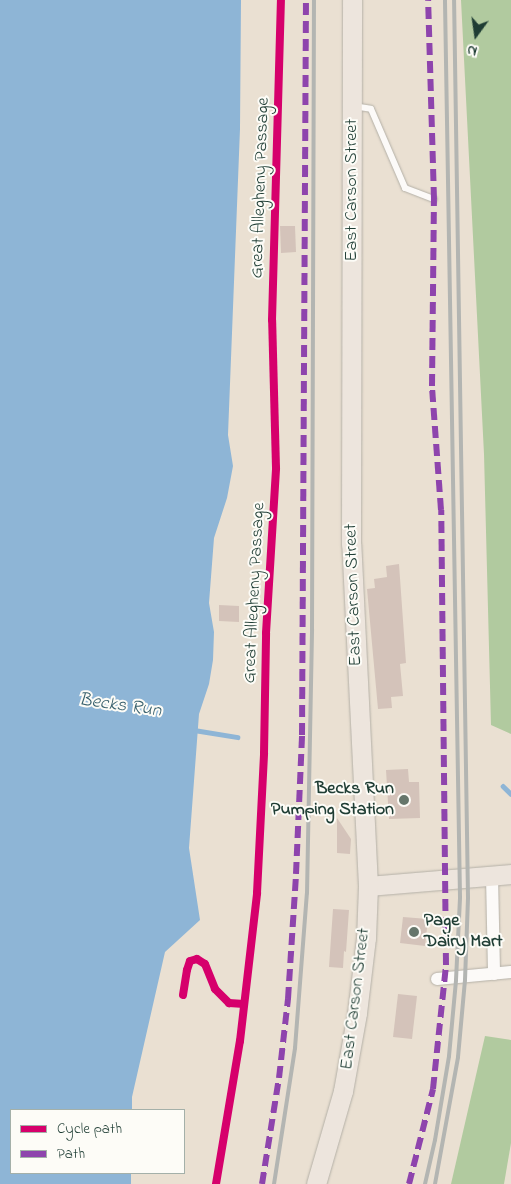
<!DOCTYPE html>
<style>
body{margin:0}
#map{position:relative;width:511px;height:1184px;overflow:hidden;background:#eae0d2;font-family:"Indie Flower",sans-serif}
div>[style]{position:absolute}
[style*='--x']{left:calc(var(--x)*1px);top:calc(var(--y)*1px);width:calc(var(--w)*1px);rotate:calc(var(--a)*1deg)}
.forest>*{inset:0;background:#b1ca9f}
.water>*{inset:0;background:#8eb5d6}
.stream>*{height:4.5px;margin:-2.25px;padding:0 2.25px;transform-origin:2.25px;border-radius:2.25px;background:#8eb5d6}
.building>*{inset:0;background:#d4c3ba}
.roads{filter:drop-shadow(0 0 1px #b4b0a7) drop-shadow(0 0 1px #b4b0a7)}
.service>*{height:6px;margin:-3px;padding:0 3px;transform-origin:3px;border-radius:3px;background:#fcfaf8}
.minor>*{height:12px;margin:-6px;padding:0 6px;transform-origin:6px;border-radius:6px;background:#fcfaf8}
.primary>*{height:19px;margin:-9.5px;padding:0 9.5px;transform-origin:9.5px;border-radius:9.5px;background:#ede5dd}
.rail>*{height:4px;margin:-2px;padding:0 2px;transform-origin:2px;border-radius:2px;background:#b3b5b2}
.quiet>*{height:6px;margin-top:-3px;transform-origin:0;background:repeating-linear-gradient(90deg,#8e44ad 0 12px,transparent 0 18px)}
.cycleway>*{height:8px;margin:-4px;padding:0 4px;transform-origin:4px;border-radius:4px;background:#d6006c}
.dots>*{width:14px;height:14px;translate:-50% -50%;box-sizing:border-box;border:2px solid #fdfcf7;border-radius:50%}
span{translate:-50% -50%;white-space:nowrap;text-align:center;line-height:1.15;-webkit-text-stroke:4px #fdfcf7;paint-order:stroke}
.street-label{font-size:18px;color:#1f3d34}
.poi-label{font-size:18px;color:#1f3d34;font-weight:700}
.right{translate:-100% -50%;text-align:right}
.left{translate:0 -50%;text-align:left}
.water-label{font-size:19px;color:#38606d;font-style:italic}
.legend{position:absolute;left:10px;top:1109px;width:175px;height:65px;box-sizing:border-box;background:#fdfcf7;border:1px solid #a4b0a9;margin:0;padding:6px 9px;list-style:none;font-size:15px;color:#1f3d34}
.legend li{display:flex;align-items:center;gap:10px;height:25px}
.legend b{width:25px;border:1px solid #a4b0a9}
.north{position:absolute;left:451px;top:10px;width:50px;height:50px;-webkit-text-stroke:4px #fdfcf7;paint-order:stroke;rotate:194deg;font-size:14px;font-weight:700;line-height:20px;text-align:center;color:#1f3d34}
.north::after{content:'';display:block;margin:auto;width:18px;height:22px;background:#1f3d34;clip-path:polygon(50% 0,100% 100%,50% 72%,0 100%)}
</style>
<div id="map">
<div class="forest">
<div style="clip-path:polygon(461px 0,511px 0,511px 734px,491px 725px,484px 454px)"></div>
<div style="clip-path:polygon(485px 1036px,511px 1040px,511px 1143px,504px 1184px,451px 1184px)"></div>
</div>
<div class="water">
<div style="clip-path:polygon(0 0,241px 0,240px 129px,228px 435px,233px 466px,227px 498px,214px 538px,209px 603px,214px 632px,213px 660px,209px 684px,199px 714px,189px 848px,200px 920px,165px 952px,132px 1097px,132px 1110px,11px 1110px,11px 1173px,131px 1173px,131px 1184px,0 1184px)"></div>
</div>
<div class="stream">
<div style="--x:194;--y:730;--w:44;--a:9.2"></div>
<div style="--x:503;--y:786;--w:11;--a:45"></div>
</div>
<div class="building">
<div style="clip-path:polygon(280px 226px,295px 226px,296px 252px,281px 253px)"></div>
<div style="clip-path:polygon(399px 564px,406px 663px,400px 664px,403px 696px,391px 697px,392px 708px,378px 709px,367px 589px,375px 588px,374px 579px,387px 577px,386px 566px)"></div>
<div style="clip-path:polygon(219px 605px,239px 606px,239px 622px,219px 621px)"></div>
<div style="clip-path:polygon(408px 769px,409px 782px,419px 782px,420px 818px,389px 819px,386px 770px)"></div>
<div style="clip-path:polygon(337px 818px,351px 839px,350px 854px,337px 853px)"></div>
<div style="clip-path:polygon(333px 909px,349px 910px,346px 952px,344px 951px,343px 968px,329px 967px)"></div>
<div style="clip-path:polygon(403px 917px,428px 919px,425px 946px,400px 943px)"></div>
<div style="clip-path:polygon(398px 994px,417px 996px,412px 1039px,393px 1037px)"></div>
</div>
<div class="roads">
<div class="service">
<div style="--x:353;--y:106;--w:18;--a:9"></div>
<div style="--x:371;--y:109;--w:86;--a:66.7"></div>
<div style="--x:405;--y:188;--w:31;--a:21"></div>
</div>
<div class="minor">
<div style="--x:492;--y:876;--w:98;--a:88.8"></div>
<div style="--x:437;--y:979;--w:74;--a:-5.4"></div>
</div>
<div class="primary">
<div style="--x:368;--y:886;--w:144;--a:-4.8"></div>
<div style="--x:316;--y:1184;--w:97;--a:-73.8"></div>
<div style="--x:343;--y:1091;--w:79;--a:-79.8"></div>
<div style="--x:357;--y:1013;--w:76;--a:-83.2"></div>
<div style="--x:366;--y:938;--w:52;--a:-87.8"></div>
<div style="--x:368;--y:886;--w:342;--a:-92.8"></div>
<div style="--x:351;--y:544;--w:544;--a:-89.89"></div>
</div>
</div>
<div class="rail">
<div style="--x:274;--y:1184;--w:138;--a:-81.2"></div>
<div style="--x:295;--y:1048;--w:155;--a:-85.6"></div>
<div style="--x:307;--y:893;--w:264;--a:-88.9"></div>
<div style="--x:312;--y:629;--w:629;--a:-89.82"></div>
<div style="--x:425;--y:1184;--w:45;--a:-77.2"></div>
<div style="--x:435;--y:1140;--w:85;--a:-80.5"></div>
<div style="--x:449;--y:1056;--w:76;--a:-84.7"></div>
<div style="--x:456;--y:980;--w:83;--a:-87.2"></div>
<div style="--x:460;--y:897;--w:897;--a:-90.96"></div>
<div style="--x:435;--y:1184;--w:129;--a:-79.7"></div>
<div style="--x:458;--y:1057;--w:77;--a:-84.8"></div>
<div style="--x:465;--y:980;--w:83;--a:-87.9"></div>
<div style="--x:468;--y:897;--w:897;--a:-90.89"></div>
</div>
<div class="quiet">
<div style="--x:262;--y:1184;--w:107;--a:-80.9"></div>
<div style="--x:279;--y:1078;--w:80;--a:-83.5"></div>
<div style="--x:288;--y:999;--w:125;--a:-86.3"></div>
<div style="--x:296;--y:874;--w:139;--a:-87.5"></div>
<div style="--x:302;--y:735;--w:735;--a:-89.69"></div>
<div style="--x:409;--y:1184;--w:98;--a:-75.8"></div>
<div style="--x:433;--y:1089;--w:125;--a:-84"></div>
<div style="--x:446;--y:965;--w:455;--a:-90.6"></div>
<div style="--x:441;--y:510;--w:124;--a:-94.2"></div>
<div style="--x:432;--y:386;--w:187;--a:-89.4"></div>
<div style="--x:434;--y:199;--w:199;--a:-91.7"></div>
</div>
<div class="cycleway">
<div style="--x:183;--y:995;--w:25;--a:-81"></div>
<div style="--x:187;--y:970;--w:9;--a:-72"></div>
<div style="--x:190;--y:961;--w:7;--a:-16"></div>
<div style="--x:197;--y:959;--w:9;--a:32"></div>
<div style="--x:205;--y:964;--w:27;--a:68"></div>
<div style="--x:215;--y:989;--w:20;--a:45"></div>
<div style="--x:229;--y:1003;--w:15;--a:4"></div>
<div style="--x:216;--y:1184;--w:145;--a:-80.5"></div>
<div style="--x:240;--y:1041;--w:149;--a:-83.4"></div>
<div style="--x:257;--y:893;--w:140;--a:-87.1"></div>
<div style="--x:264;--y:753;--w:120;--a:-89"></div>
<div style="--x:266;--y:633;--w:165;--a:-86.5"></div>
<div style="--x:276;--y:468;--w:148;--a:-91.5"></div>
<div style="--x:272;--y:320;--w:320;--a:-88.4"></div>
</div>
<div class="dots">
<div style="left:404px;top:800px;background:#66766b"></div>
<div style="left:414px;top:932px;background:#66766b"></div>
</div>
<div class="street-label">
<span style="left:261px;top:188px;rotate:-88deg">Great Allegheny Passage</span>
<span style="left:352px;top:190px;rotate:-90deg">East Carson Street</span>
<span style="left:255px;top:593px;rotate:-87deg">Great Allegheny Passage</span>
<span style="left:354px;top:595px;rotate:-92deg">East Carson Street</span>
<span style="left:356px;top:999px;rotate:-83deg">East Carson Street</span>
</div>
<div class="poi-label">
<span class="right" style="left:394px;top:800px">Becks Run<br>Pumping Station</span>
<span class="left" style="left:424px;top:932px">Page<br>Dairy Mart</span>
</div>
<div class="water-label">
<span style="left:120px;top:706px;rotate:8deg">Becks Run</span>
</div>
<ul class="legend">
<li><b style="height:6px;background:#d6006c"></b>Cycle path</li>
<li><b style="height:6px;background:#8e44ad"></b>Path</li>
</ul>
<div class="north">N</div>
</div>
